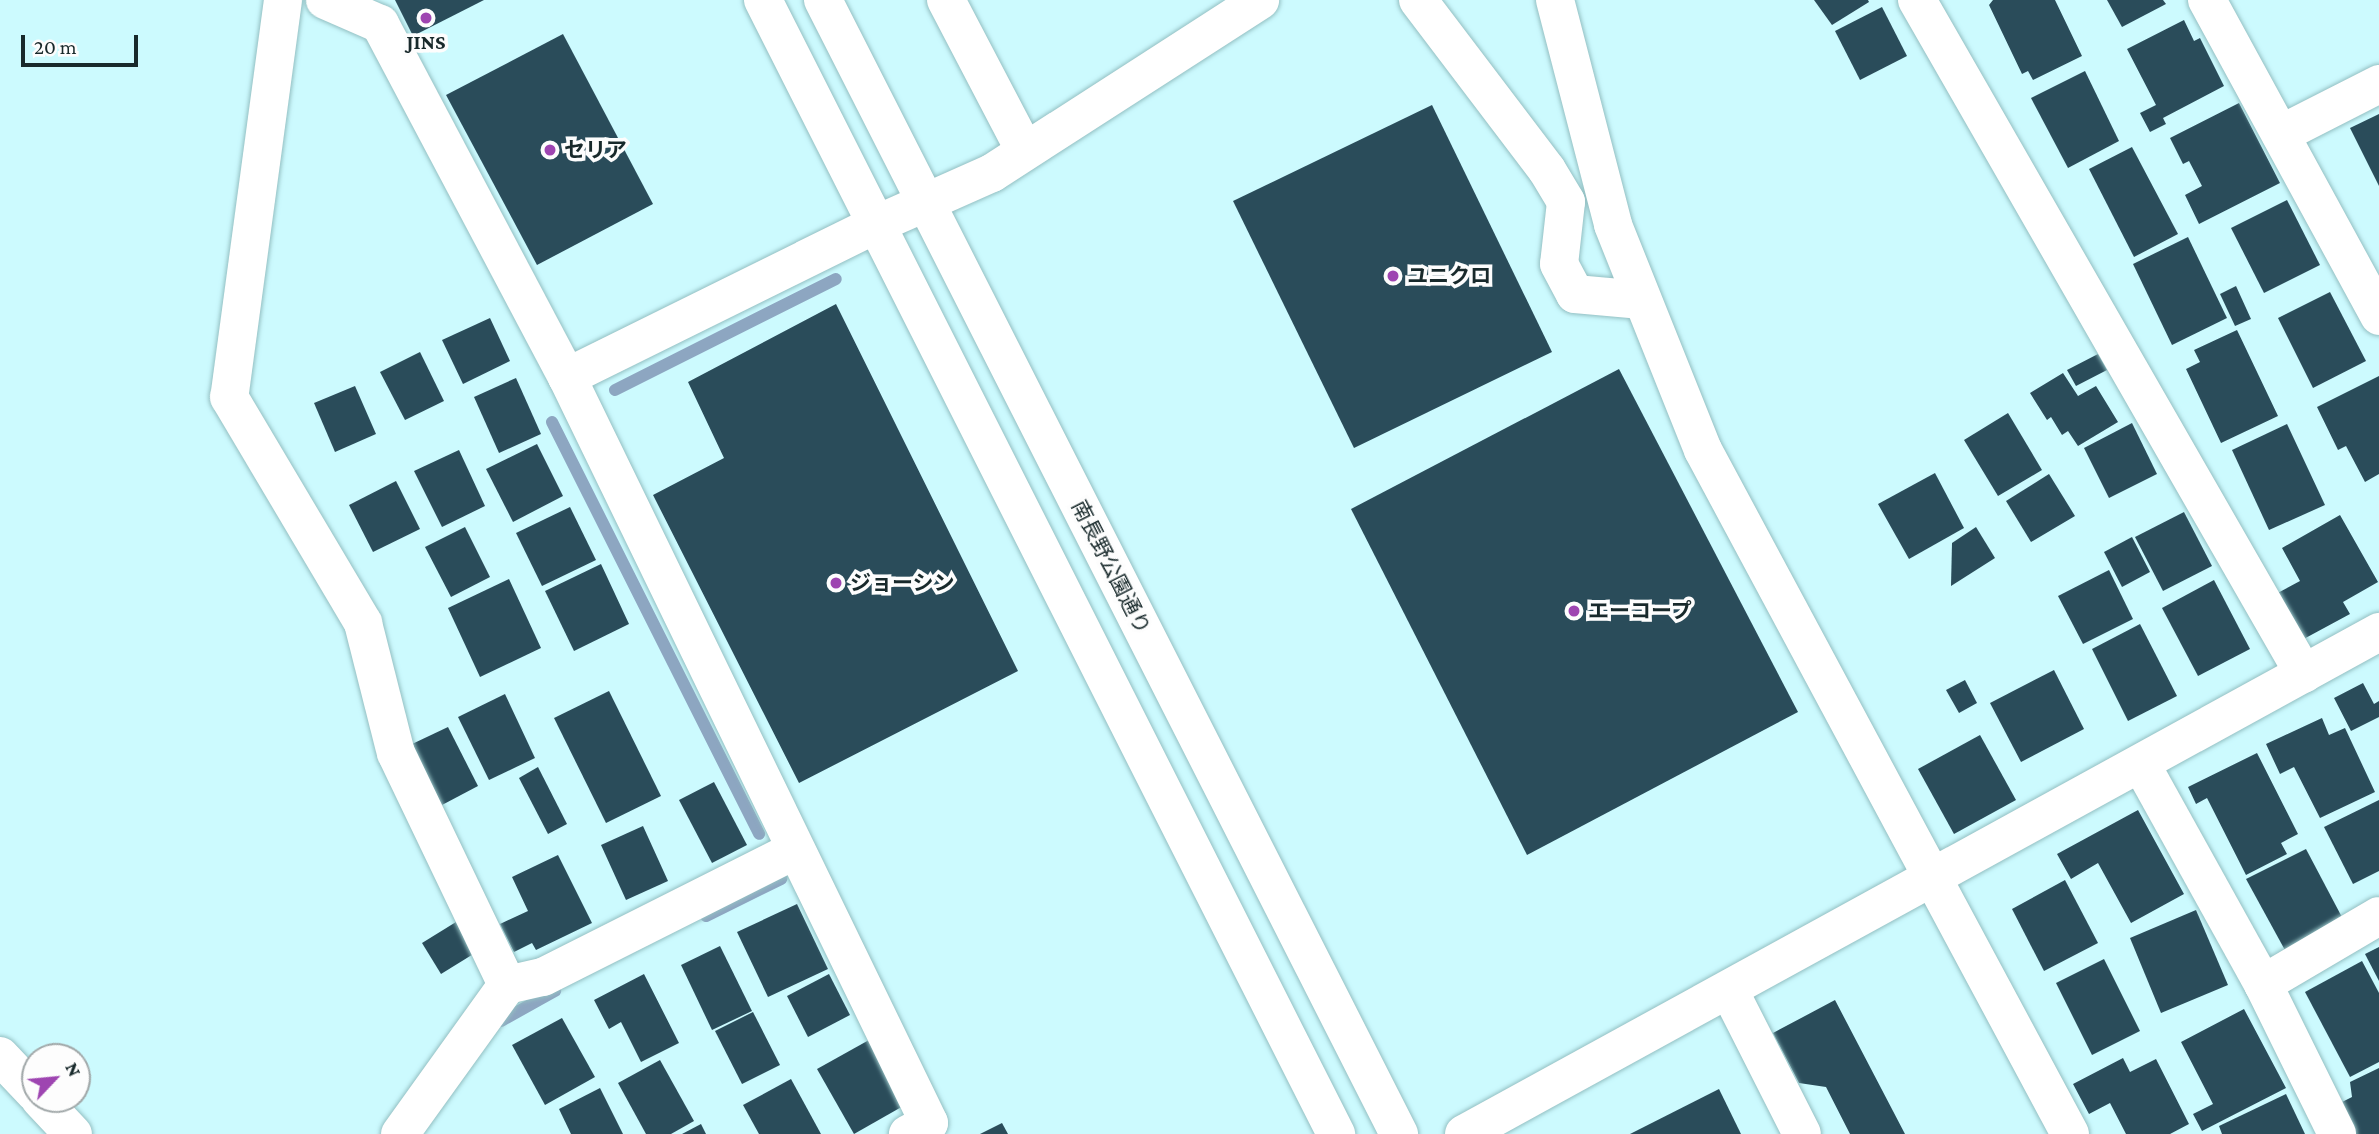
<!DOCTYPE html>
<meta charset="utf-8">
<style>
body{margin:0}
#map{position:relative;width:2379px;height:1134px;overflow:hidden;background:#ccfafe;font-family:"Crimson Pro","Noto Sans JP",serif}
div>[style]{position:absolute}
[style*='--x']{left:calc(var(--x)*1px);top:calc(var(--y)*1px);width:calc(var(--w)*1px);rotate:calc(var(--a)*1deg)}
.stream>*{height:12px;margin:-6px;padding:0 6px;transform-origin:6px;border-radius:6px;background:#8da6c1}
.building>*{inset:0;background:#2a4c5a}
.roads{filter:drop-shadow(0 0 2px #93bfc2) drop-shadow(0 0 2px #93bfc2)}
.minor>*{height:38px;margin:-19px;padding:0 19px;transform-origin:19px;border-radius:19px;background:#fff}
.dots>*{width:19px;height:19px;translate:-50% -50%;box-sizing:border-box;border:4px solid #fdfdfd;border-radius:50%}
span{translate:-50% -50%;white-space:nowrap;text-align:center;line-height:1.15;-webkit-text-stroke:7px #fdfdfd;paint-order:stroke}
.poi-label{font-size:21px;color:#18292b;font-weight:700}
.left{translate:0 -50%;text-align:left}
.street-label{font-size:21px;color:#18292b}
.north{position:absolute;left:21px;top:1043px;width:70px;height:70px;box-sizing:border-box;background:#fdfdfd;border:2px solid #a1a8a9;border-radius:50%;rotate:64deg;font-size:19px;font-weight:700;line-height:28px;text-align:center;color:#18292b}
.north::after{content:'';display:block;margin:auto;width:24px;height:32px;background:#9e45b1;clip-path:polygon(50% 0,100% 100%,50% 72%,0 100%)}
.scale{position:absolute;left:21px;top:35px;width:117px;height:32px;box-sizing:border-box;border:4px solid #18292b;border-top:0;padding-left:9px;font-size:21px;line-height:24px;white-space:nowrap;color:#18292b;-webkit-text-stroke:5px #fdfdfd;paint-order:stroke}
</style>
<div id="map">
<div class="stream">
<div style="--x:615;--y:390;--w:247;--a:-26.7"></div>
<div style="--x:552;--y:422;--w:461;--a:63.3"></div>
<div style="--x:706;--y:916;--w:84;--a:-26.3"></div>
<div style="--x:501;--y:1021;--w:62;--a:-29.1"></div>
</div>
<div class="building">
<div style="clip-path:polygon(395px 0,484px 0,413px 36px)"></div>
<div style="clip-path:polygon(1814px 0,1868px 0,1869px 2px,1832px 25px)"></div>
<div style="clip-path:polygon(1993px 0,2055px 0,2082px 56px,2033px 80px,2028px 71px,2022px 74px,1989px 5px)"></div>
<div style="clip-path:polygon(2107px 0,2163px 0,2166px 4px,2122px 27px)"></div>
<div style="clip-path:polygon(1882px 7px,1907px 56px,1860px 80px,1835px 31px)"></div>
<div style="clip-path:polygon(2184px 20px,2194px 41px,2200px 38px,2224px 86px,2163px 118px,2166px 124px,2150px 132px,2140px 113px,2156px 105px,2127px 49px)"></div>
<div style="clip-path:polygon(563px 34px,653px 204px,537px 265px,446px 95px)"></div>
<div style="clip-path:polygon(2085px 71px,2119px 141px,2068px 168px,2031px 98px)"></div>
<div style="clip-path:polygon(2239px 103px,2280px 183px,2199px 224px,2185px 195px,2202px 186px,2189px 161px,2183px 164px,2170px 138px)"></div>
<div style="clip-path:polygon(1432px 105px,1552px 352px,1354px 448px,1233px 201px)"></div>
<div style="clip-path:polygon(2379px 114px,2379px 186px,2350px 128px)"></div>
<div style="clip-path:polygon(2132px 147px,2178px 234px,2134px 257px,2089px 169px)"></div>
<div style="clip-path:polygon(2287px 200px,2320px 265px,2264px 293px,2231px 228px)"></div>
<div style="clip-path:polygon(2188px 237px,2227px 318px,2172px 345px,2133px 264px)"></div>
<div style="clip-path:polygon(2236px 286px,2251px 319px,2235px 326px,2220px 294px)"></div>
<div style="clip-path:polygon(2330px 292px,2366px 361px,2313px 388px,2278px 318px)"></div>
<div style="clip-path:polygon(836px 304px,1018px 671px,799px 783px,653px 495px,724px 458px,688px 382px)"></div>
<div style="clip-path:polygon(490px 318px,510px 361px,463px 384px,442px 340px)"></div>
<div style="clip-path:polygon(2237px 330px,2278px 416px,2221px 443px,2186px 369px,2200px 362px,2194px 350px)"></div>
<div style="clip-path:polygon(420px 352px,444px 401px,405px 420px,380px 372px)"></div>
<div style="clip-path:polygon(2098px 354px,2107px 370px,2076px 386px,2067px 370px)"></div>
<div style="clip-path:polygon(1619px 369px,1798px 712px,1527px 855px,1351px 509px)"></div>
<div style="clip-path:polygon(2063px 373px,2078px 396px,2096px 386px,2118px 422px,2078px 446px,2068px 431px,2062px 435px,2051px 417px,2047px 420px,2030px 393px)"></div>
<div style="clip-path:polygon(2379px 376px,2379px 474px,2365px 482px,2346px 446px,2338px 450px,2317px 407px)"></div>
<div style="clip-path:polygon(516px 378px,541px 434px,499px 453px,474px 397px)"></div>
<div style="clip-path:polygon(355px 386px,376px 434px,335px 452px,314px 403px)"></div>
<div style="clip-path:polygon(2008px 413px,2042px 470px,1998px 496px,1964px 440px)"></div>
<div style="clip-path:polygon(2132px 423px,2157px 474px,2109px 498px,2084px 448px)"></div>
<div style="clip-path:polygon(2287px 424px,2325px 505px,2269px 530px,2232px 450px)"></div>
<div style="clip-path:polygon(537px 444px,563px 496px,513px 522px,486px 469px)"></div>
<div style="clip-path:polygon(459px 450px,485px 506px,442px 527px,414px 471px)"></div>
<div style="clip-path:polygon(1935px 473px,1964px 528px,1909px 559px,1878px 504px)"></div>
<div style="clip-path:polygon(2049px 474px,2075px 516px,2031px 542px,2006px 501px)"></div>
<div style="clip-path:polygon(396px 481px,420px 529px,373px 552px,349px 505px)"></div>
<div style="clip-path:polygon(570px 507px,596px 560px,542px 586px,516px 533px)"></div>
<div style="clip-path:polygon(2184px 512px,2212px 566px,2163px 591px,2135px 537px)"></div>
<div style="clip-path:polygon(2340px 515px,2378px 582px,2343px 602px,2350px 614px,2300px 641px,2274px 595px,2300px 581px,2282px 548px)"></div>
<div style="clip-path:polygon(465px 527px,490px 577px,451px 597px,425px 547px)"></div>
<div style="clip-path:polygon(1976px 527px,1995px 558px,1951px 586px,1952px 543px)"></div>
<div style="clip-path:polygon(2132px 537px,2150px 572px,2122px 587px,2104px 552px)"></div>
<div style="clip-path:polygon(601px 564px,629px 624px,574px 651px,545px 591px)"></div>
<div style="clip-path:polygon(2109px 570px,2133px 619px,2083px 644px,2058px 596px)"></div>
<div style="clip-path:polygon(509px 579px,541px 648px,480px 677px,448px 608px)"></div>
<div style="clip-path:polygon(2214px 580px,2250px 649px,2198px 676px,2162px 608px)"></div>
<div style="clip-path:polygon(2140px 624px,2177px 696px,2128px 721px,2092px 649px)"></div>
<div style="clip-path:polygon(2054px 670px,2084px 729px,2021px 762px,1990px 703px)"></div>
<div style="clip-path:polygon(1965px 680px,1977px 703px,1959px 713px,1946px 690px)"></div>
<div style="clip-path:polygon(2363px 683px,2374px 704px,2379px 701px,2379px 717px,2351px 731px,2334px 698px)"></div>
<div style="clip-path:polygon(609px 691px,661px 796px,606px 823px,554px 718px)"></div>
<div style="clip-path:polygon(505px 694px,535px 758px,489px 780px,458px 717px)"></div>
<div style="clip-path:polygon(2322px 718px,2329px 735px,2345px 728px,2375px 792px,2320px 818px,2294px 767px,2280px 774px,2266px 744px)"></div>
<div style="clip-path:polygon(448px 727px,478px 786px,442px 805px,410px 745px)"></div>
<div style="clip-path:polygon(1980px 735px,2016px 800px,1954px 834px,1918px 769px)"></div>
<div style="clip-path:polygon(2257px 753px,2298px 834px,2281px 843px,2287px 854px,2246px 875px,2207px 798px,2196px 804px,2188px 787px)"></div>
<div style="clip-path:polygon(538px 767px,567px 824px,548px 834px,519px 778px)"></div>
<div style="clip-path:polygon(714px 782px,747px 845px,712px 863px,679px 800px)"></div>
<div style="clip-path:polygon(2379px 800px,2379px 871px,2353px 884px,2324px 827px)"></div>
<div style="clip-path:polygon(2138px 810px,2184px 894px,2131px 923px,2098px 863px,2071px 879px,2057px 854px)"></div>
<div style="clip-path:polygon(643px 826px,668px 881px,626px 900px,601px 845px)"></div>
<div style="clip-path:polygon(2306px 849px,2344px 921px,2286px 952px,2246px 879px)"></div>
<div style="clip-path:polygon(558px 855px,592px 923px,536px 950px,532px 943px,514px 952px,500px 924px,528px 911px,512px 877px)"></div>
<div style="clip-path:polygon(2065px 880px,2098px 943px,2044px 971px,2012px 909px)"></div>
<div style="clip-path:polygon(797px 904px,828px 969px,768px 997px,737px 932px)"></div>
<div style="clip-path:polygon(2196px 910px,2228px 985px,2161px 1013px,2130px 938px)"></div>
<div style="clip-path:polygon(456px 922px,475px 953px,441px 974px,422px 943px)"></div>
<div style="clip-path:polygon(720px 946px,752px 1011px,712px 1030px,681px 965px)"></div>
<div style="clip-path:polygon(2379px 947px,2379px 981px,2365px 954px)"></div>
<div style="clip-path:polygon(2104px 959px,2140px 1031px,2092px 1055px,2056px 983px)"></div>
<div style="clip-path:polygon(2362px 961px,2379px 993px,2379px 1062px,2350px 1077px,2305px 992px)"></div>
<div style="clip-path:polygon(644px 974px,679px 1043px,641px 1062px,621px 1022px,609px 1029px,594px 1000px)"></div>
<div style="clip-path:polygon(829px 974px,850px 1015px,808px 1037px,787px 996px)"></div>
<div style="clip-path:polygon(1835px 1000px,1905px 1134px,1850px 1134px,1826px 1087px,1799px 1083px,1773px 1033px)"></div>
<div style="clip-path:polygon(2244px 1009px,2286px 1088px,2202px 1131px,2193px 1114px,2213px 1104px,2181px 1042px)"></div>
<div style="clip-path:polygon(753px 1012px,780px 1065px,742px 1084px,715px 1031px)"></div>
<div style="clip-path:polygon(562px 1018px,595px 1077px,545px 1105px,512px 1045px)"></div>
<div style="clip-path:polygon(869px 1040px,905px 1105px,854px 1134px,817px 1069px)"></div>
<div style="clip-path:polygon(2123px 1058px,2130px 1072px,2156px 1059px,2189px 1124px,2170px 1134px,2126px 1134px,2110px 1103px,2089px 1114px,2073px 1084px)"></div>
<div style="clip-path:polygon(660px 1060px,694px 1121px,671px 1134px,646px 1134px,618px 1083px)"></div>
<div style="clip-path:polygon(2379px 1068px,2379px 1134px,2352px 1134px,2338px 1104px,2352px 1097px,2350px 1082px)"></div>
<div style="clip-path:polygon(791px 1079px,821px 1134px,759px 1134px,743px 1105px)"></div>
<div style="clip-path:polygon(600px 1088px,623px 1134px,571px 1134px,559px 1109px)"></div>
<div style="clip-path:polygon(1719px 1089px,1741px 1134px,1630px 1134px)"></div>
<div style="clip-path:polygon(2286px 1094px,2305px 1134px,2222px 1134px,2219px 1126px)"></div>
<div style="clip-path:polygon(1002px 1123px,1008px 1134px,980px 1134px)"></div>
<div style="clip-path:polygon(701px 1124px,706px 1134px,682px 1134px)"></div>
</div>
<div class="roads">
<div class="minor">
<div style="--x:283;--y:0;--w:401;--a:97.7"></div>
<div style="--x:229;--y:397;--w:263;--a:59.3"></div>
<div style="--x:363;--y:623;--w:134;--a:75.8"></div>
<div style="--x:396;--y:753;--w:257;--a:64.4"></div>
<div style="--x:325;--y:0;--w:60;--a:23.6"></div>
<div style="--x:380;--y:24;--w:399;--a:62.1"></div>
<div style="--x:567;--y:377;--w:829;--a:64.11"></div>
<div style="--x:929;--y:1123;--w:24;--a:152"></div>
<div style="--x:763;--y:0;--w:1271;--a:63.19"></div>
<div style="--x:823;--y:0;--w:1272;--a:63.07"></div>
<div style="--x:946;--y:0;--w:168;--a:62.4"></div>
<div style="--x:1418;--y:0;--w:213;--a:52.8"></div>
<div style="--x:1547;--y:170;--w:37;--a:59"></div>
<div style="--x:1566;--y:202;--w:62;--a:96.4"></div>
<div style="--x:1559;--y:264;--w:34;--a:62"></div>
<div style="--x:1575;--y:294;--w:67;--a:5.1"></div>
<div style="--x:1555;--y:0;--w:232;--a:75.5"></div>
<div style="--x:1613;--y:225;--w:242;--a:68.2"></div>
<div style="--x:1703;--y:450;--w:776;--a:61.78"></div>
<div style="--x:1917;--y:0;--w:777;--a:60.14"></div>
<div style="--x:2207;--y:0;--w:360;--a:61.4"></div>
<div style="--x:2281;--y:134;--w:110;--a:-27"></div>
<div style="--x:567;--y:377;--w:346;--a:-26.3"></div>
<div style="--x:877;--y:224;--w:126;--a:-23.9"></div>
<div style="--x:992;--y:173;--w:319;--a:-32.8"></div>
<div style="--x:2141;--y:764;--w:252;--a:61"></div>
<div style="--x:2263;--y:984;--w:167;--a:63.7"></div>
<div style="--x:2263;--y:984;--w:134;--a:-30.4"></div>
<div style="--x:1729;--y:990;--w:161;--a:63.1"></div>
<div style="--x:0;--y:1056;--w:51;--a:46.6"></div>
<div style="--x:40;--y:1099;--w:48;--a:46.7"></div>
<div style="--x:400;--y:1134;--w:183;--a:-54.3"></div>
<div style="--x:507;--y:985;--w:37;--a:-13"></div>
<div style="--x:543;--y:977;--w:282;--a:-26.7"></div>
<div style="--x:1464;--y:1134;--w:1044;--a:-28.75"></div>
</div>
</div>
<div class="dots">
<div style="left:426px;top:18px;background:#9e45b1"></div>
<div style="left:550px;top:150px;background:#9e45b1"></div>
<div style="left:1393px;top:276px;background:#9e45b1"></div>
<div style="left:836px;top:583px;background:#9e45b1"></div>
<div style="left:1574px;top:611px;background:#9e45b1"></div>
</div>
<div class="poi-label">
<span style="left:426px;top:42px">JINS</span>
<span class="left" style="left:564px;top:150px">セリア</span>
<span class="left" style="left:1407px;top:276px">ユニクロ</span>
<span class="left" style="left:850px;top:583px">ジョーシン</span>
<span class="left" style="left:1588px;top:611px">エーコープ</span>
</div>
<div class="street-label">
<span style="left:1111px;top:567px;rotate:63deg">南長野公園通り</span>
</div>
<div class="north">N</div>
<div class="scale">20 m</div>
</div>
